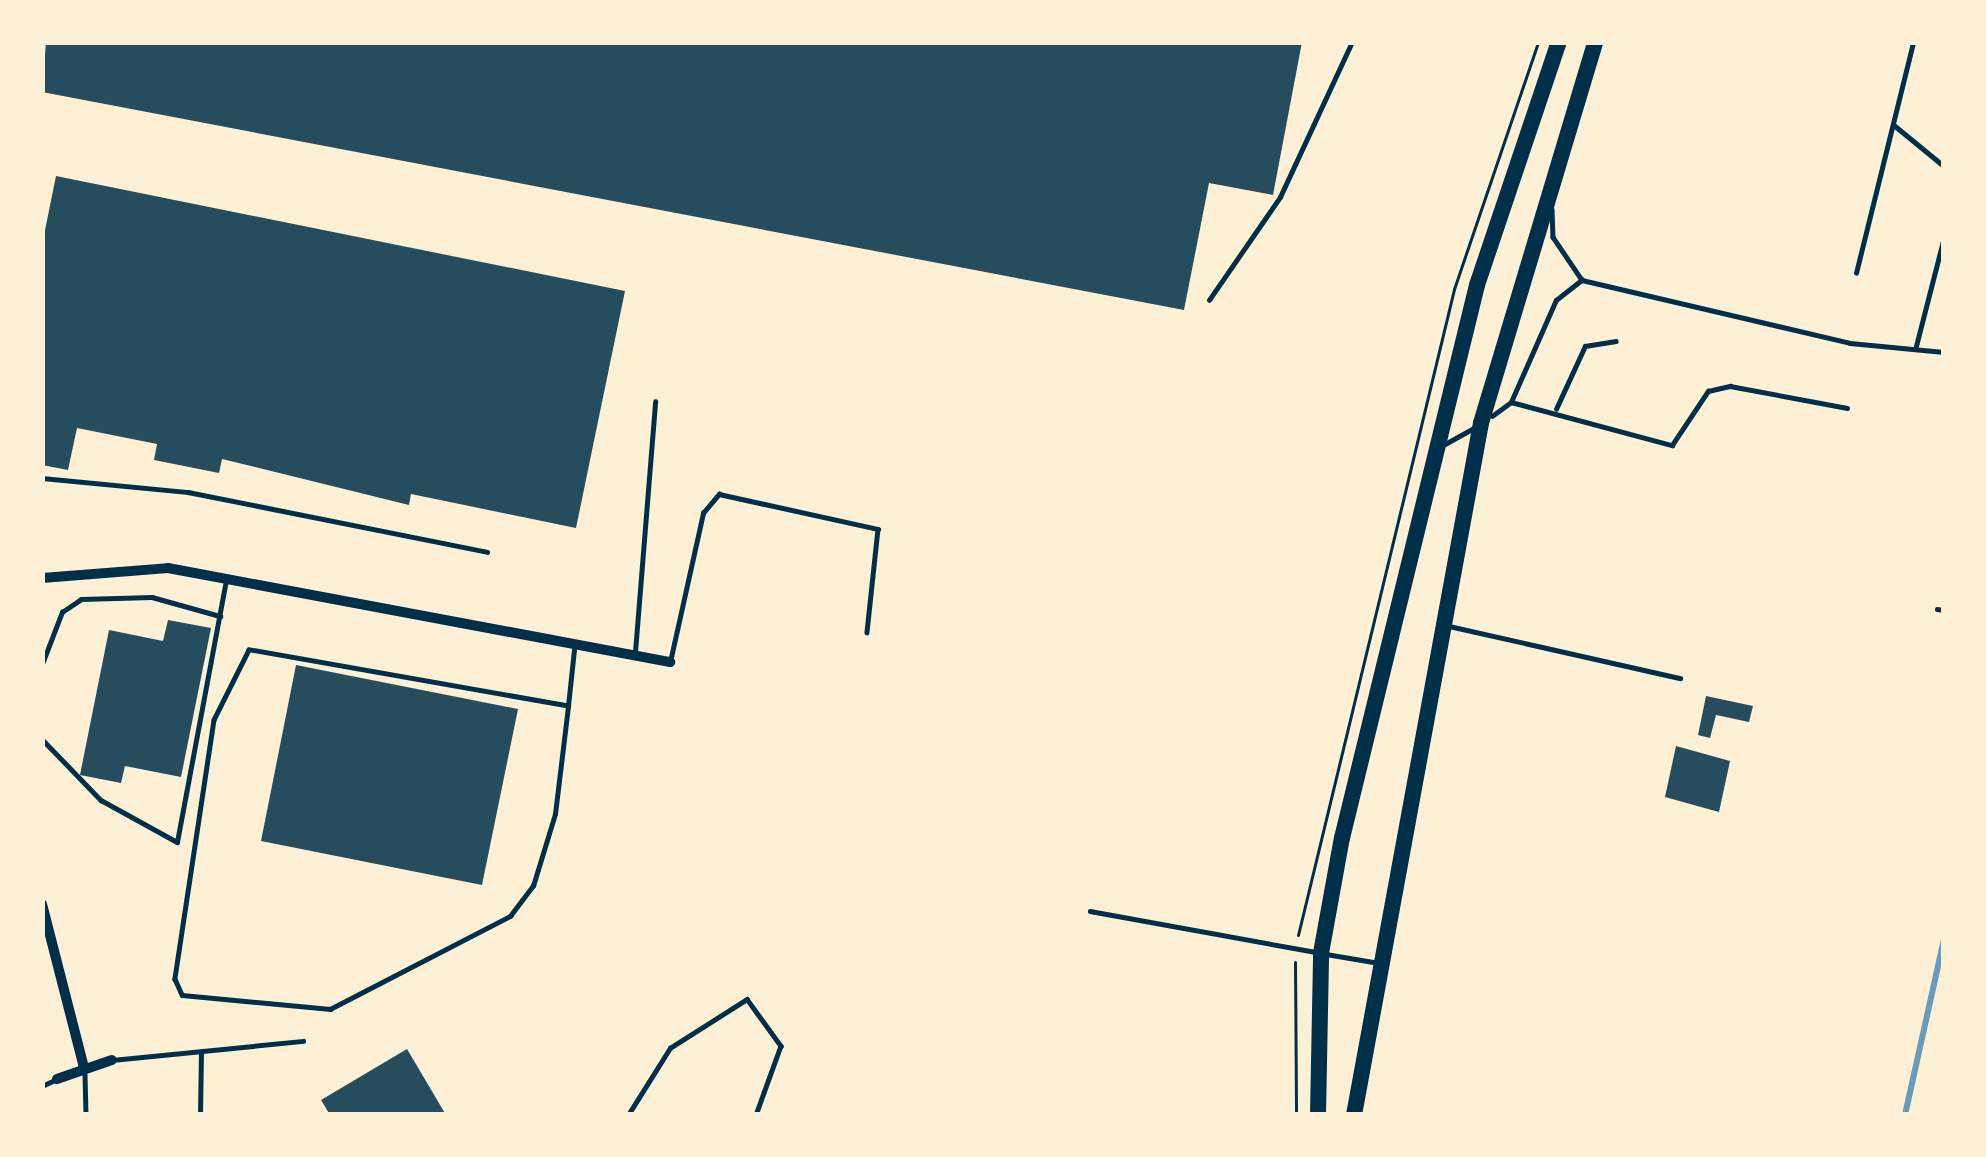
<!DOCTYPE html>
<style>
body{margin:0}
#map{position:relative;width:1986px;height:1157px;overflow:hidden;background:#fdf0d5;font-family:Inter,sans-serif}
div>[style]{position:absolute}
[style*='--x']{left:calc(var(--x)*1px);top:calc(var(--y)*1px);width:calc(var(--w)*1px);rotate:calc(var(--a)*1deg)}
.stream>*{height:6px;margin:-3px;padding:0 3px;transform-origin:3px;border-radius:3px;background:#669bbc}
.building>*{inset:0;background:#264d5e}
.path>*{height:3px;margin:-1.5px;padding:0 1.5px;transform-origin:1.5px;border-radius:1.5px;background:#003049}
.service>*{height:4.5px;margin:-2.25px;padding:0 2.25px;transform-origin:2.25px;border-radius:2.25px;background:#003049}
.minor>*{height:10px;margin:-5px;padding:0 5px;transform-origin:5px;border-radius:5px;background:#003049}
.trunk>*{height:16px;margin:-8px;padding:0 8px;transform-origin:8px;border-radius:8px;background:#003049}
span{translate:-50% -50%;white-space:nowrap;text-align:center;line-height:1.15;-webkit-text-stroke:9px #fdf0d5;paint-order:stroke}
.frame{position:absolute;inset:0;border:45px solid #fdf0d5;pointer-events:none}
</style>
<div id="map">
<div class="stream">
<div style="--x:1905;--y:1115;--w:180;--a:-77.5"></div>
</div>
<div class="building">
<div style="clip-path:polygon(46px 42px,1302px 42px,1273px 195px,1209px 183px,1184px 310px,42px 92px)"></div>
<div style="clip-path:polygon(56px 176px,625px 291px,576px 528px,411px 494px,409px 505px,222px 459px,219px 473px,154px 460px,157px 444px,77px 428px,68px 470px,42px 465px,42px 245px)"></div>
<div style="clip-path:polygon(168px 620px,211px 628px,181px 777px,125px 766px,121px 783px,80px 775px,109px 630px,163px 641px)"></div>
<div style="clip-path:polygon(296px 665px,518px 709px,482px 885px,261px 841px)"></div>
<div style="clip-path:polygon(1706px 696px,1753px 706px,1749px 722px,1716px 715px,1710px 738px,1698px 735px)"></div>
<div style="clip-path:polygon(1676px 746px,1730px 761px,1719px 812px,1665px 797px)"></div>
<div style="clip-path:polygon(407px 1049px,446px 1115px,330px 1115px,321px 1100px)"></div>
</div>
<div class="path">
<div style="--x:1298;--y:935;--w:665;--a:-76.42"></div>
<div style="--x:1454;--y:289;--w:261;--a:-71.2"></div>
<div style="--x:1295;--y:962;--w:153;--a:89.6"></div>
</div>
<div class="service">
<div style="--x:1894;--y:125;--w:65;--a:39.4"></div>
<div style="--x:1552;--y:209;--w:28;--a:88"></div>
<div style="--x:1553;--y:237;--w:52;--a:56"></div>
<div style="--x:1582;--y:280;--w:275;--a:13.2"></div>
<div style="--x:1850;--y:343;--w:94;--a:5.5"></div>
<div style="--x:1856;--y:273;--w:238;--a:-76.1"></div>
<div style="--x:1209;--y:300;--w:125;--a:-55.4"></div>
<div style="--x:1280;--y:197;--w:171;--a:-65.1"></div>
<div style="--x:1916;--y:346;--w:113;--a:-75.6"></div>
<div style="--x:1511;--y:402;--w:167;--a:15"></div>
<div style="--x:1672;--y:445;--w:65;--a:-56.3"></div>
<div style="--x:1708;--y:391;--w:23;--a:-13"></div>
<div style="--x:1730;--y:386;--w:119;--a:10.6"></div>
<div style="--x:1556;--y:409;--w:69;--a:-65.3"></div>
<div style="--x:1585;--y:346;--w:31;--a:-9"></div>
<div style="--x:1492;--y:416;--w:24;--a:-36"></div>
<div style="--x:1511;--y:402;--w:111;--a:-66.2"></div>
<div style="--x:1556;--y:300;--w:33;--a:-38"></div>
<div style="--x:1445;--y:444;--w:31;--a:-29"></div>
<div style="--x:42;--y:478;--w:147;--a:5.5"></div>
<div style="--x:188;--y:492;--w:305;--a:11.3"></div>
<div style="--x:1937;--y:609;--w:7;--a:8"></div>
<div style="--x:1449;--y:626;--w:237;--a:12.7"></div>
<div style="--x:635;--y:652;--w:251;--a:-85.4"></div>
<div style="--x:670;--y:662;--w:153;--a:-77.5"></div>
<div style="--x:703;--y:513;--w:25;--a:-50"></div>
<div style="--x:719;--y:494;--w:163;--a:12.4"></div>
<div style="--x:878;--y:529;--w:104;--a:96.1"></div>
<div style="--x:42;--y:664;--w:56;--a:-69"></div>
<div style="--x:62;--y:612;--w:23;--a:-34"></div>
<div style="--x:81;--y:599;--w:71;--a:-1.6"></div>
<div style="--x:152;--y:597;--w:71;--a:15.6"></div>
<div style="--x:568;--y:706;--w:324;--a:-170"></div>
<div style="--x:249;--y:650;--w:78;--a:116.6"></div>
<div style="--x:214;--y:720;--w:262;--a:98.6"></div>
<div style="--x:175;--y:979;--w:17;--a:66"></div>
<div style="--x:182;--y:995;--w:149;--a:5.4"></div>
<div style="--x:330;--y:1009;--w:203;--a:-27.3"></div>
<div style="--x:510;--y:916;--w:38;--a:-53"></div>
<div style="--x:533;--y:886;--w:75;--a:-73"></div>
<div style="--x:555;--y:814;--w:109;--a:-83.1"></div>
<div style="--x:568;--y:706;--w:56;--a:-83.9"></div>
<div style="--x:42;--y:739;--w:85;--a:46"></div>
<div style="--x:101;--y:800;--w:87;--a:28.9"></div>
<div style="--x:177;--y:842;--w:267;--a:-79.4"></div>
<div style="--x:1090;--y:911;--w:229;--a:10.3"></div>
<div style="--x:1326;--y:954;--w:49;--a:9.5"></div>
<div style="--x:112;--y:1060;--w:192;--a:-5.7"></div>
<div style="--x:85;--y:1074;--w:41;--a:88.6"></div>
<div style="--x:42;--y:1086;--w:17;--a:-25"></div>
<div style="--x:200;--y:1115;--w:63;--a:-89.1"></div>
<div style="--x:628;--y:1115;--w:79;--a:-57.9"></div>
<div style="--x:670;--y:1048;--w:91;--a:-32.5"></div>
<div style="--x:747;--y:999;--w:58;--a:54.1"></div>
<div style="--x:781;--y:1046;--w:73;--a:109.9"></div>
</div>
<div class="minor">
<div style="--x:42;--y:578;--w:126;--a:-4.5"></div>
<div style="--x:168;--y:568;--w:511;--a:10.61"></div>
<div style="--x:42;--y:904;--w:169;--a:75.6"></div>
<div style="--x:57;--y:1079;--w:58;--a:-19.1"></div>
</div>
<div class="trunk">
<div style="--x:1318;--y:1115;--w:162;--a:-88.9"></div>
<div style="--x:1321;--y:953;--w:117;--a:-79.7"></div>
<div style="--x:1342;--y:838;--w:569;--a:-76.28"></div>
<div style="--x:1477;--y:285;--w:256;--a:-71.4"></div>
<div style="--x:1354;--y:1115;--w:704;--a:-79.6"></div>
<div style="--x:1481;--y:423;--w:398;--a:-73.3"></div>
</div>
<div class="frame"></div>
</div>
